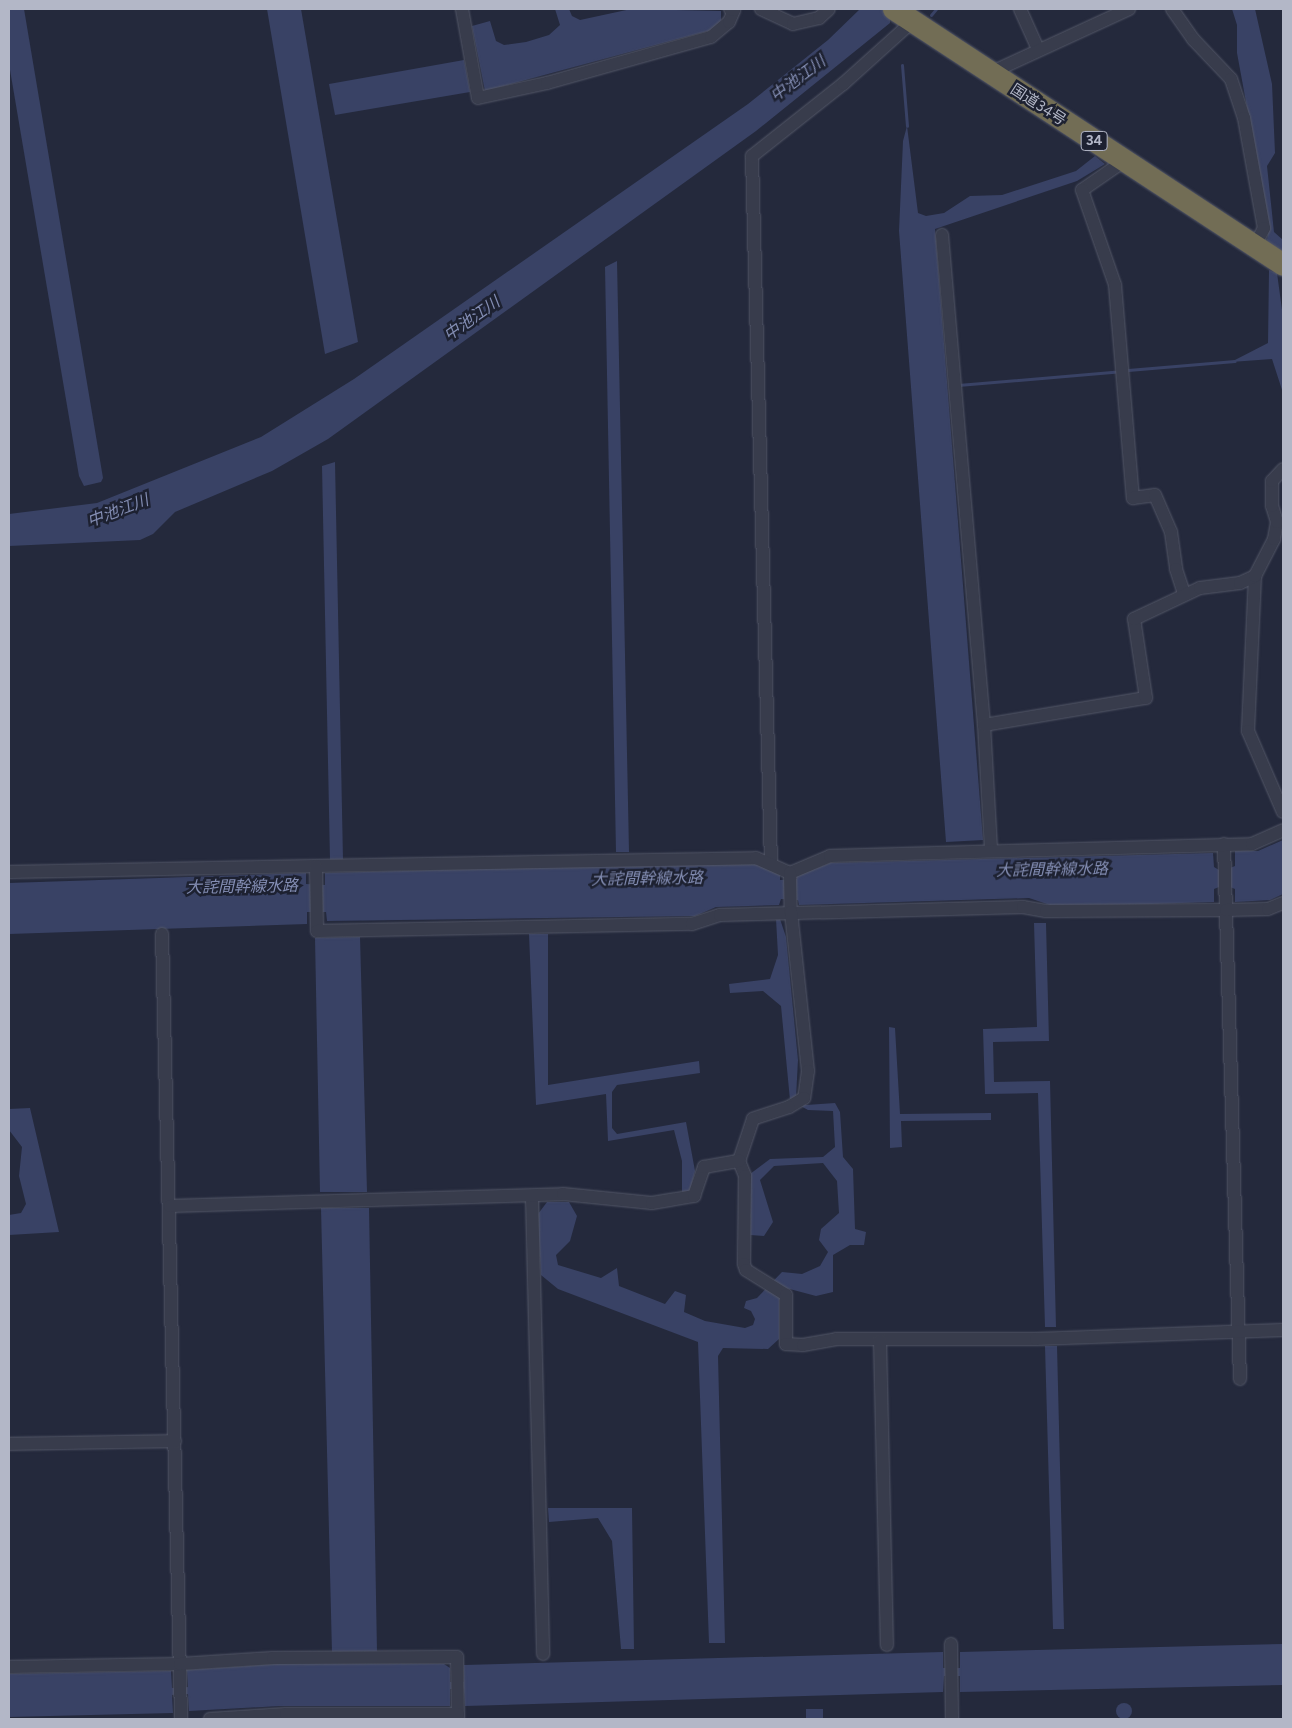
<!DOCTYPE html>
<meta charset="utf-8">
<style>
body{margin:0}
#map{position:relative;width:1292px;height:1728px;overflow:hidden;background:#24293c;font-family:Figtree,"Noto Sans JP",sans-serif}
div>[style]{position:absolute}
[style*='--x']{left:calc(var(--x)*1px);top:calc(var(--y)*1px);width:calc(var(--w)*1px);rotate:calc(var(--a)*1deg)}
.water>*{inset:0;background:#394265}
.round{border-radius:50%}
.stream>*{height:3px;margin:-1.5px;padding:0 1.5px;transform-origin:1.5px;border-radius:1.5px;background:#394265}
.roads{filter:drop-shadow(0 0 1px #535767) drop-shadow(0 0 1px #535767)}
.street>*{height:12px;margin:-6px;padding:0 6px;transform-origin:6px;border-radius:6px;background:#383c4c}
.highway>*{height:22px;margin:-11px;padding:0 11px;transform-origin:11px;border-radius:11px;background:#726d55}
span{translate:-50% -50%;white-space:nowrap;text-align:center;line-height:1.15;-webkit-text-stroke:5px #1d2131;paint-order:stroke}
.shield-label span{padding:1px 4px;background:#1d2131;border:1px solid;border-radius:4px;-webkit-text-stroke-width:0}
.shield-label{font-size:14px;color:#b3b7c7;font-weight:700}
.street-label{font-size:15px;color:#b3b7c7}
.water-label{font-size:16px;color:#838db3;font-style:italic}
.frame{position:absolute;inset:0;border:10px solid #b3b7c7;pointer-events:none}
</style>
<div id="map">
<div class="water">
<div style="clip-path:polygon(9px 9px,24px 9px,103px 478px,101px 482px,84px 486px,79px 476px,9px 64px)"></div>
<div style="clip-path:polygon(267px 9px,301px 9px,358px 342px,325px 354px)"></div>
<div style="clip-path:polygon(555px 9px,569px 9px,572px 16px,580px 20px,631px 9px,721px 11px,721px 20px,715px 29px,485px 91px,472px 26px,490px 21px,496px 41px,504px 45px,526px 42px,549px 35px,560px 25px)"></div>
<div style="clip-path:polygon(860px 9px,881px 9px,890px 14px,890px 23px,756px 131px,328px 439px,272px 471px,175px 512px,153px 534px,140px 540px,9px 546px,9px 514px,97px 503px,261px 437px,354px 379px,748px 104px,828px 40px)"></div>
<div style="clip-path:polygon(1232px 9px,1255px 9px,1272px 84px,1275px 153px,1267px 166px,1274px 232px,1283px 240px,1283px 255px,1271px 247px,1267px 240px,1269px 227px,1237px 53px,1237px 25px)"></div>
<div style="clip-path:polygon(464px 60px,470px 92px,335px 115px,329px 84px)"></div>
<div style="clip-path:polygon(907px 126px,918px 213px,926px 216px,944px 213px,970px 196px,1002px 195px,1076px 171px,1095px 156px,1105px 164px,1077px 181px,935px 229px,983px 840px,946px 842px,899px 231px,903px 141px)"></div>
<div style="clip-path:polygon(617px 261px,629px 852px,616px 852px,605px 267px)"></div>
<div style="clip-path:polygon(1269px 270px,1277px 273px,1283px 317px,1283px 393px,1272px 359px,1231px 362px,1268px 343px)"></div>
<div style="clip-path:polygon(335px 462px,343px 860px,330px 860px,322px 466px)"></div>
<div style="clip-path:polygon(1283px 840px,1283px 894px,1270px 900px,1235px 902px,1235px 889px,1230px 887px,1230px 868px,1235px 866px,1235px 851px,1258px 851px)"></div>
<div style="clip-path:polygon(1213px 853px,1214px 867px,1219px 870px,1219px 887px,1214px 889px,1214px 902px,1056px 907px,1029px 898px,799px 905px,798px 900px,781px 899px,779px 905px,716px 907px,695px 916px,327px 921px,326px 912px,307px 912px,307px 924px,9px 934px,9px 883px,306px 873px,306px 884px,325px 885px,325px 873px,751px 862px,780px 873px,780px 880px,797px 879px,797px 876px,830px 863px)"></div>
<div style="clip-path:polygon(776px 919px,780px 919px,786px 937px,798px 1060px,796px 1098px,806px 1105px,835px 1103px,840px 1112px,843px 1157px,853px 1169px,855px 1229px,866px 1232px,864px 1245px,850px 1245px,833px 1255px,833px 1292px,816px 1296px,786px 1288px,779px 1300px,779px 1339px,768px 1349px,723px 1348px,718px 1356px,725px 1643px,709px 1643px,698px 1342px,558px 1289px,541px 1275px,538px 1214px,547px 1202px,569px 1202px,577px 1216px,570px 1241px,556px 1255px,558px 1265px,601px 1278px,617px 1268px,619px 1286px,665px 1304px,675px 1291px,686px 1295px,684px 1312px,705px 1321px,745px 1328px,753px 1325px,755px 1319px,751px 1311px,744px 1308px,746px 1301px,757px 1298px,782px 1272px,802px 1274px,820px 1266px,828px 1252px,819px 1240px,821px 1229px,839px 1213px,837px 1181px,823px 1163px,774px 1166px,760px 1180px,773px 1222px,764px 1236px,750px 1235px,750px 1174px,770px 1159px,823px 1157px,835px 1147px,833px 1111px,808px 1110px,790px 1100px,781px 1006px,763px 991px,730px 993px,729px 984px,770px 979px,778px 955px)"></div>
<div style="clip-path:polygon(1034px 923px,1046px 923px,1049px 1041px,993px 1042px,994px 1082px,1050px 1081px,1056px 1327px,1045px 1327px,1038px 1093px,985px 1094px,983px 1029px,1037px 1027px)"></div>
<div style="clip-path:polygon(529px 934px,548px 934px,548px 1085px,699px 1061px,700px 1073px,617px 1085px,612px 1092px,612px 1128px,617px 1134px,686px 1122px,695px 1171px,690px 1191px,682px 1194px,682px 1161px,674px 1130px,608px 1141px,606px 1094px,536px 1105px)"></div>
<div style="clip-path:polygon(360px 937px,367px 1192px,320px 1192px,315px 938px)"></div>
<div style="clip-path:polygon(889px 1027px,895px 1028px,900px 1114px,991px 1113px,991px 1120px,901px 1121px,902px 1147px,890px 1148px)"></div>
<div style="clip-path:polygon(30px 1108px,59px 1232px,9px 1235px,9px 1215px,21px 1213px,26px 1204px,19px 1176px,22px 1147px,9px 1130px,9px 1109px)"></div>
<div style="clip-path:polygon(321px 1208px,369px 1208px,377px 1652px,332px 1653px)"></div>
<div style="clip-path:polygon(1045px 1346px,1057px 1346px,1064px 1629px,1053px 1629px)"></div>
<div style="clip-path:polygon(548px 1508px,632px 1508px,634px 1649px,621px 1649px,612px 1541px,598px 1518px,549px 1522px)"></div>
<div style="clip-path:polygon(1283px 1644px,1283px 1685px,960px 1692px,960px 1676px,944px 1676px,943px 1692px,465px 1706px,464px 1689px,450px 1689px,450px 1706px,279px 1706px,189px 1711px,188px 1694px,172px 1695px,173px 1713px,9px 1717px,9px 1674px,171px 1671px,172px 1688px,188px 1687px,187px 1670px,278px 1664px,444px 1664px,450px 1668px,450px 1682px,464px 1682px,464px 1665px,943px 1652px,943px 1668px,960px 1668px,960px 1652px)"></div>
<div class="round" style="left:1116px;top:1703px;width:16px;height:16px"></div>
<div style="clip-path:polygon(806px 1709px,823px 1709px,823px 1719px,806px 1719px)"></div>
</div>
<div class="stream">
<div style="--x:931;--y:15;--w:8;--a:-50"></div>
<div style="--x:902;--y:65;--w:61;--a:85.3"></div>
<div style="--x:1128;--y:370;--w:107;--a:-4.8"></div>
<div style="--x:958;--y:385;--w:157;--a:-4.8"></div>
</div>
<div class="roads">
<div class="street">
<div style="--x:462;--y:9;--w:90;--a:79.8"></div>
<div style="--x:478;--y:98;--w:71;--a:-12.3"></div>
<div style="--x:547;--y:83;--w:170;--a:-15.7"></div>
<div style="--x:711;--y:37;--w:23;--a:-40"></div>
<div style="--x:729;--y:22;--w:13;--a:-67"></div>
<div style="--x:734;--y:10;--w:4;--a:-166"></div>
<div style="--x:761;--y:9;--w:35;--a:25"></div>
<div style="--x:793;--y:24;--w:27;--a:-13"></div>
<div style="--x:819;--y:18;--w:13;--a:-42"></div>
<div style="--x:1020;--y:9;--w:44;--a:65.8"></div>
<div style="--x:1172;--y:9;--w:37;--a:55"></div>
<div style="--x:1193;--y:39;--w:55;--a:46.5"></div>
<div style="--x:1231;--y:79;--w:41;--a:71.6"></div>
<div style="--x:1244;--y:118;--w:112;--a:79.7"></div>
<div style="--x:1264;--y:228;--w:20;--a:117"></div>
<div style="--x:990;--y:73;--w:153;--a:-24.7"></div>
<div style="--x:1124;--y:161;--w:51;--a:145.4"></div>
<div style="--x:1082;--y:190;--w:101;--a:70.8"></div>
<div style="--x:1115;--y:285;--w:214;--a:85.2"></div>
<div style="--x:1133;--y:498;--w:22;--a:-8"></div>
<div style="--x:1155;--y:495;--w:40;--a:66.6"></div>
<div style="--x:1171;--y:532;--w:37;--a:82"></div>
<div style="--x:1176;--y:569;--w:26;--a:72"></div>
<div style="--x:942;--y:235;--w:492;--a:85.1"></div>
<div style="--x:1255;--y:576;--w:155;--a:92.6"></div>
<div style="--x:1248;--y:731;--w:88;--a:66.6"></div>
<div style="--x:1224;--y:844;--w:535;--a:88.29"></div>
<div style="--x:991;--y:849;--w:124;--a:-93.2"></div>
<div style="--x:984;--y:725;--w:164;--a:-9.5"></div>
<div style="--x:1146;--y:698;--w:80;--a:-98.6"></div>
<div style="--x:1134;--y:619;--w:73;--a:-25.2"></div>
<div style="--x:1200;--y:588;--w:40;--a:-7.1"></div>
<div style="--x:1240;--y:583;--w:17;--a:-25"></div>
<div style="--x:1255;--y:576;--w:42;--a:-62.8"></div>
<div style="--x:1274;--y:539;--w:17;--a:-80"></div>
<div style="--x:1277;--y:522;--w:17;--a:-107"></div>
<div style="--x:1272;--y:506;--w:25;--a:-90"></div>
<div style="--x:1272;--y:481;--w:16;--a:-47"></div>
<div style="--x:771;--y:864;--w:708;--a:-91.54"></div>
<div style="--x:752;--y:156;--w:116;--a:-38.4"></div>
<div style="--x:843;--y:84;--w:94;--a:-42"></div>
<div style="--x:316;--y:866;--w:440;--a:-1"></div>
<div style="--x:756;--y:858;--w:37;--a:24"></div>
<div style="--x:790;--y:873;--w:43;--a:-23"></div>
<div style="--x:830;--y:856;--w:422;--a:-1.6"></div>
<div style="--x:1252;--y:844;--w:34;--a:-24"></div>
<div style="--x:9;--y:872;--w:307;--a:-1.1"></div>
<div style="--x:316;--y:866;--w:65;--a:89.1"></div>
<div style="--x:317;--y:931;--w:375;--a:-1.1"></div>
<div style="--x:692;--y:924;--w:29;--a:-18"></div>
<div style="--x:720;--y:915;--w:303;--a:-1.5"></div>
<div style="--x:1023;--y:907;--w:23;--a:10"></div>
<div style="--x:1046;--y:911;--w:180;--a:-0.3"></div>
<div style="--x:1226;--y:910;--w:42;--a:-1.4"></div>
<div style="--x:1268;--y:909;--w:16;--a:-22"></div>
<div style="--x:790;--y:873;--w:39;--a:89"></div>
<div style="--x:791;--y:912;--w:160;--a:83.9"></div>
<div style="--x:808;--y:1071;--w:27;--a:98"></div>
<div style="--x:804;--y:1098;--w:17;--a:149"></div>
<div style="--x:789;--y:1107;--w:38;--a:162"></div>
<div style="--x:753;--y:1119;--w:44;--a:108.4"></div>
<div style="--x:739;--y:1161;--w:16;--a:68"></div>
<div style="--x:745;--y:1176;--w:88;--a:90.7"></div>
<div style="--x:744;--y:1264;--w:6;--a:72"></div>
<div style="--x:746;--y:1270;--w:47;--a:32"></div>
<div style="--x:786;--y:1295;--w:49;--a:90"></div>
<div style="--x:786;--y:1344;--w:17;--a:3"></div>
<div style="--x:803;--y:1345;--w:34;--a:-10"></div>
<div style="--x:836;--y:1339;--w:200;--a:0"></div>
<div style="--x:1036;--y:1339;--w:247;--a:-2.1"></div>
<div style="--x:162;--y:934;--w:785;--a:88.61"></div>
<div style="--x:532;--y:1197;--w:457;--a:88.6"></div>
<div style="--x:170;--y:1206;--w:393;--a:-1.7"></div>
<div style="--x:563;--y:1194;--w:89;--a:5.8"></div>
<div style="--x:652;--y:1203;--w:43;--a:-9.5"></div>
<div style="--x:694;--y:1196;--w:31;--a:-71"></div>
<div style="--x:704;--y:1167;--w:36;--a:-10"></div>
<div style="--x:880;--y:1340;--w:305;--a:88.7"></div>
<div style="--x:9;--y:1444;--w:166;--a:-1"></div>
<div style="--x:951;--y:1644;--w:75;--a:89.2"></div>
<div style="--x:9;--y:1667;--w:171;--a:-1"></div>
<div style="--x:180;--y:1664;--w:93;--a:-3.7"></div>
<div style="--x:273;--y:1658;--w:184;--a:-0.3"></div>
<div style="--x:457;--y:1657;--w:62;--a:89.1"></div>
<div style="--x:210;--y:1719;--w:76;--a:-3.8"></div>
<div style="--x:286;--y:1714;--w:172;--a:0"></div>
</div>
<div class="highway">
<div style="--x:894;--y:9;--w:466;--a:33.3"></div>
</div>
</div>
<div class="shield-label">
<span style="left:1094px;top:141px">34</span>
</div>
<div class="street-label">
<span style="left:1038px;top:105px;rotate:33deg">国道34号</span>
</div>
<div class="water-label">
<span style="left:798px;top:79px;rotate:-37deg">中池江川</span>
<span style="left:472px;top:319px;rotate:-35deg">中池江川</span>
<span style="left:118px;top:511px;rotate:-21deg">中池江川</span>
<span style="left:1052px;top:870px;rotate:-1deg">大詫間幹線水路</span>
<span style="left:647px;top:879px;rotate:-1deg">大詫間幹線水路</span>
<span style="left:242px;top:887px;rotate:-1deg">大詫間幹線水路</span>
</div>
<div class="frame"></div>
</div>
